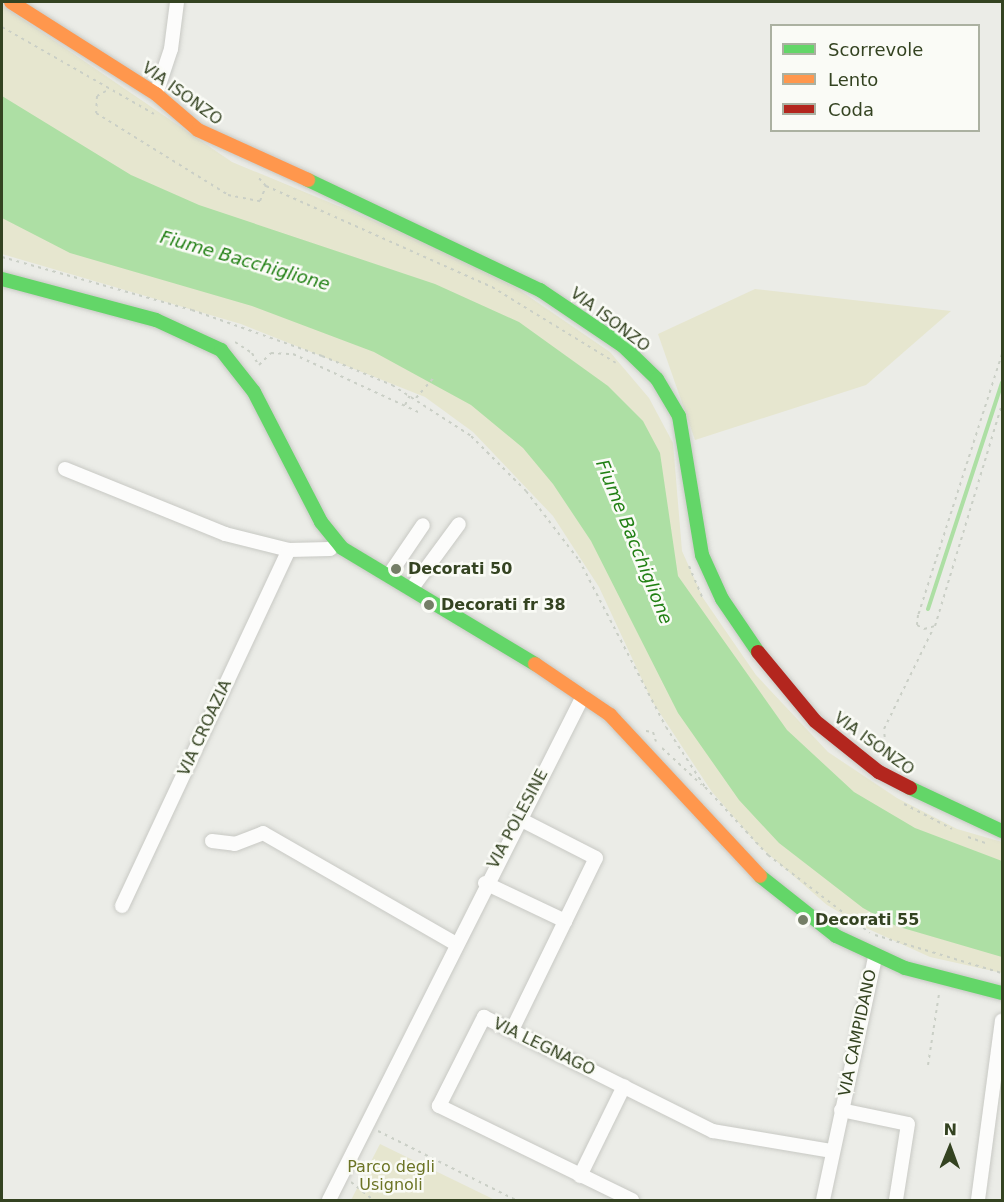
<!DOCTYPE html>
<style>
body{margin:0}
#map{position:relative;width:1004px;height:1202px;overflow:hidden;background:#ebece7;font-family:"DejaVu Sans",sans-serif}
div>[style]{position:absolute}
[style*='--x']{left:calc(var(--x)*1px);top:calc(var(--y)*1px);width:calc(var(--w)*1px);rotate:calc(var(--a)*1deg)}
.green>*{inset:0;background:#e6e6cf}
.water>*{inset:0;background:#addfa4}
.stream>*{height:4px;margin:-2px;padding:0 2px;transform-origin:2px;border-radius:2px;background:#addfa4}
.path>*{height:2px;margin-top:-1px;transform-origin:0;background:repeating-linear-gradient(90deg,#cacfc6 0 3px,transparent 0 7.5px)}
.roads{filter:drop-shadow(0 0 2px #c8c9c4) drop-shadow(0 0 2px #c8c9c4)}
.street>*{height:14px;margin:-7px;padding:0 7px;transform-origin:7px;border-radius:7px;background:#fcfcfb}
.fast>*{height:14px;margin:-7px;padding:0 7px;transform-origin:7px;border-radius:7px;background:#63d668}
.slow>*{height:14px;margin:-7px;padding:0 7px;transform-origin:7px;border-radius:7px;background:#ff974d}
.jam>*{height:14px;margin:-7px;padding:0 7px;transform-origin:7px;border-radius:7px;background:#b3261e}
.dots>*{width:16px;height:16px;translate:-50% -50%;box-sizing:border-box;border:3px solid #fafbf6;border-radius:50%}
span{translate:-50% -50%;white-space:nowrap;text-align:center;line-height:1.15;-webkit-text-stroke:5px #fafbf6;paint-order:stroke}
.street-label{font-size:16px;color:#344321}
.poi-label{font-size:16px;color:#344321;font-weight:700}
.left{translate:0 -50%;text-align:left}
.park-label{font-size:16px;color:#6c7425}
.water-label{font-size:18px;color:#218014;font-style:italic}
.frame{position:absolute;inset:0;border:3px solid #344321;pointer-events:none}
.legend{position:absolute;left:770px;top:24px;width:210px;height:108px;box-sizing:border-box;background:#fafbf6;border:2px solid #abb1a1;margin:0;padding:8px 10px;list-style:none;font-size:18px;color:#344321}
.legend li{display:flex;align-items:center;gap:12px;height:30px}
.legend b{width:30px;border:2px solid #abb1a1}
.north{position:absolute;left:920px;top:1118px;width:60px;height:60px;-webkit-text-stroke:4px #fafbf6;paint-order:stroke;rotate:1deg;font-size:16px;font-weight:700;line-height:24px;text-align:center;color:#344321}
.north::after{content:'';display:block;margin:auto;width:21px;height:27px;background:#344321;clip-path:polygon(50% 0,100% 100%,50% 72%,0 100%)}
</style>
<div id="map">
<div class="green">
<div style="clip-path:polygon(2px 5px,232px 162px,413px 237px,515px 287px,610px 352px,649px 398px,673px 443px,682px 551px,703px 598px,756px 675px,828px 752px,897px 798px,957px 829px,1002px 842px,1002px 973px,930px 957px,864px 927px,827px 905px,759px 846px,712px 792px,652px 701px,599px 587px,553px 516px,473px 432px,425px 397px,241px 324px,2px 254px)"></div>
<div style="clip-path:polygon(755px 289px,951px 311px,866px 385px,695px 440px,658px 334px)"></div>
<div style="clip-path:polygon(380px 1144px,495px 1200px,351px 1200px)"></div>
</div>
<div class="water">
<div style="clip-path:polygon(2px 96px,131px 175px,199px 205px,435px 284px,519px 322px,608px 386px,643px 421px,660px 453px,678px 576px,787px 730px,854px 792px,915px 828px,1002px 861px,1002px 957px,896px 926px,863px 908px,779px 843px,739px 800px,678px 713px,591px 541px,553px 484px,523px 448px,471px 405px,374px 352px,252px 306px,70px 253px,2px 218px)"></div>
</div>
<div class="stream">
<div style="--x:928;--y:609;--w:238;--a:-71.9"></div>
</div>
<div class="path">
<div style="--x:2;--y:27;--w:175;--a:29.8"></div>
<div style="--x:106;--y:91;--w:10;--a:151"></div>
<div style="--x:97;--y:96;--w:17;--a:93"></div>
<div style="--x:96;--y:113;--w:155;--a:31.8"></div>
<div style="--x:228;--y:195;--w:33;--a:11"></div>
<div style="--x:260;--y:201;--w:16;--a:-68"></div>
<div style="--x:266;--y:186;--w:15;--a:-132"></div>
<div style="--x:266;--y:186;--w:248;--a:24.1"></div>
<div style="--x:492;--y:287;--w:145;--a:31.5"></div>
<div style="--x:2;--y:257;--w:197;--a:15.6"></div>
<div style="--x:192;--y:310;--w:138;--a:19.5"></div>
<div style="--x:322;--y:356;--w:76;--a:22.5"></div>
<div style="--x:392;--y:385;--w:94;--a:32.8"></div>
<div style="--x:471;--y:436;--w:78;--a:45"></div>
<div style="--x:526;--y:491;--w:87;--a:52.5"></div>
<div style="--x:579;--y:560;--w:188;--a:62.5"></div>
<div style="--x:666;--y:727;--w:72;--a:57"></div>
<div style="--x:705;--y:787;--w:93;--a:47.2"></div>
<div style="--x:768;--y:855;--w:128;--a:37.4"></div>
<div style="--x:235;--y:342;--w:20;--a:33"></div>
<div style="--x:252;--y:353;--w:15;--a:62"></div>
<div style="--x:1002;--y:354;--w:274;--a:107.8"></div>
<div style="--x:918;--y:615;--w:10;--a:96"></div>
<div style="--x:917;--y:625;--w:8;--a:30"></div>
<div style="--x:924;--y:629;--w:11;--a:-15"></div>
<div style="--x:935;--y:626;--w:232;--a:-73.2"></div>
<div style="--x:259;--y:365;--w:17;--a:-45"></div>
<div style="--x:271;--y:353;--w:22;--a:3"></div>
<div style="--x:293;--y:354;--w:140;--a:24.9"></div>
<div style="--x:416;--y:398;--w:28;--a:-49"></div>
<div style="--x:405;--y:405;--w:11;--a:-63"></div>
<div style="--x:689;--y:566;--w:34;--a:67"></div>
<div style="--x:646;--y:731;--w:7;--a:8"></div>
<div style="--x:653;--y:732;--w:10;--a:73"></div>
<div style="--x:662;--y:748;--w:54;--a:42.8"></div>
<div style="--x:887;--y:759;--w:30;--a:-96"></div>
<div style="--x:884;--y:729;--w:109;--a:-63.9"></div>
<div style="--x:904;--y:804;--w:54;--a:27.5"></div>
<div style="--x:968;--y:837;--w:21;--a:19"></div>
<div style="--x:875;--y:935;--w:133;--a:16.7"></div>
<div style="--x:928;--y:1065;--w:72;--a:-81.2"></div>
<div style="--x:378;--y:1131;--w:154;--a:26.6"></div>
<div style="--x:351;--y:1182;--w:28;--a:39"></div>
</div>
<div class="roads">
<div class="street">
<div style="--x:156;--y:94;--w:47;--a:-71.6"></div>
<div style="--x:171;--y:49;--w:47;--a:-82.7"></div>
<div style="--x:65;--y:469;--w:173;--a:22.1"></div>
<div style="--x:225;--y:534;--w:66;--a:14"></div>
<div style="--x:289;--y:550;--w:41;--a:-1.4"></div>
<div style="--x:330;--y:549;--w:9;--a:-41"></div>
<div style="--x:389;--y:575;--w:60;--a:-55.8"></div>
<div style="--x:412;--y:588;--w:79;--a:-53.7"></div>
<div style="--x:212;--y:841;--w:23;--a:7"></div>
<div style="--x:235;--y:844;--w:30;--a:-21"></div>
<div style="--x:263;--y:833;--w:220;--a:29.9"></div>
<div style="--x:485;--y:883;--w:89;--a:25.4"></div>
<div style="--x:122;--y:906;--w:393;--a:-64.9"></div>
<div style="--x:512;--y:1030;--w:191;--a:-64"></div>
<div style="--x:596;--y:858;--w:88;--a:-152.9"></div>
<div style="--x:841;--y:1110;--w:68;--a:11.8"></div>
<div style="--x:908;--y:1124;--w:77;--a:99"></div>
<div style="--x:580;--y:1176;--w:100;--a:-63.9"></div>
<div style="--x:329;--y:1200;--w:564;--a:-63.25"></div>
<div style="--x:632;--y:1200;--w:215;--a:-154"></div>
<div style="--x:439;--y:1106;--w:100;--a:-63.2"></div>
<div style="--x:484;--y:1017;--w:256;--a:26.5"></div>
<div style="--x:713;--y:1131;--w:120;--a:9.6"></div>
<div style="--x:823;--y:1200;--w:249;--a:-77.9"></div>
<div style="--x:978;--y:1200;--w:181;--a:-82.4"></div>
</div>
<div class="fast">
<div style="--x:308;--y:180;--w:257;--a:25.4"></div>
<div style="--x:540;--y:290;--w:100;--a:34"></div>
<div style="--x:623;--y:346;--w:47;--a:44.1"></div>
<div style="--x:657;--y:379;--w:43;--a:59.3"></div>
<div style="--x:679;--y:416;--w:141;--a:80.6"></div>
<div style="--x:702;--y:555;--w:48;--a:65.6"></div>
<div style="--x:722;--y:599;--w:64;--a:55.8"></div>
<div style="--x:2;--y:279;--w:159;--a:14.9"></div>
<div style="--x:156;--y:320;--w:72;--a:24.8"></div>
<div style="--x:221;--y:350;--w:53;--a:51.8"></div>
<div style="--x:254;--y:392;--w:146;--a:62.7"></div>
<div style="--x:321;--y:522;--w:33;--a:51"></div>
<div style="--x:342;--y:548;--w:225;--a:31"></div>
<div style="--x:910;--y:788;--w:102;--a:25.1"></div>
<div style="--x:760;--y:876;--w:97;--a:38.3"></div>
<div style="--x:836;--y:936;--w:76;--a:24.9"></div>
<div style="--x:905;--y:968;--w:100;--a:14.5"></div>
</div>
<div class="slow">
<div style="--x:11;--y:2;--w:172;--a:32.4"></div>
<div style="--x:156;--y:94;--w:55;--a:40.6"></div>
<div style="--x:198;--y:130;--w:121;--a:24.4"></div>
<div style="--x:535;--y:664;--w:91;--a:34.2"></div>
<div style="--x:610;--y:715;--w:220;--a:47"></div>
</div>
<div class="jam">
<div style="--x:758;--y:652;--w:89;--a:50.4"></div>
<div style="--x:815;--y:721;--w:82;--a:38.6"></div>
<div style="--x:879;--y:772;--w:35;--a:27"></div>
</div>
</div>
<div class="dots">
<div style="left:396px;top:569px;background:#747e66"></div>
<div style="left:429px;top:605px;background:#747e66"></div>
<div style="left:803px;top:920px;background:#747e66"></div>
</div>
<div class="street-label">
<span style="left:182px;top:94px;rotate:36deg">VIA ISONZO</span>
<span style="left:610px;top:320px;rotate:37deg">VIA ISONZO</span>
<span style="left:205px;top:728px;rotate:-65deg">VIA CROAZIA</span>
<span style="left:874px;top:744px;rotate:36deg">VIA ISONZO</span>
<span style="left:518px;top:819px;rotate:-62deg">VIA POLESINE</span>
<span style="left:858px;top:1033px;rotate:-78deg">VIA CAMPIDANO</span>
<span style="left:544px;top:1047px;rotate:26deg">VIA LEGNAGO</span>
</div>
<div class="poi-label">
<span class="left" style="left:408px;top:569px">Decorati 50</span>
<span class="left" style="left:441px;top:605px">Decorati fr 38</span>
<span class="left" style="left:815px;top:920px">Decorati 55</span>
</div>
<div class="park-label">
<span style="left:391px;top:1176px">Parco degli<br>Usignoli</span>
</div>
<div class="water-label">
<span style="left:245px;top:261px;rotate:16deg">Fiume Bacchiglione</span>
<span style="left:634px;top:542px;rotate:68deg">Fiume Bacchiglione</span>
</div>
<div class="frame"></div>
<ul class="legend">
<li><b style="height:8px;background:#63d668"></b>Scorrevole</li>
<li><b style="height:8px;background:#ff974d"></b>Lento</li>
<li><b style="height:8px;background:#b3261e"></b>Coda</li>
</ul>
<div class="north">N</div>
</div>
